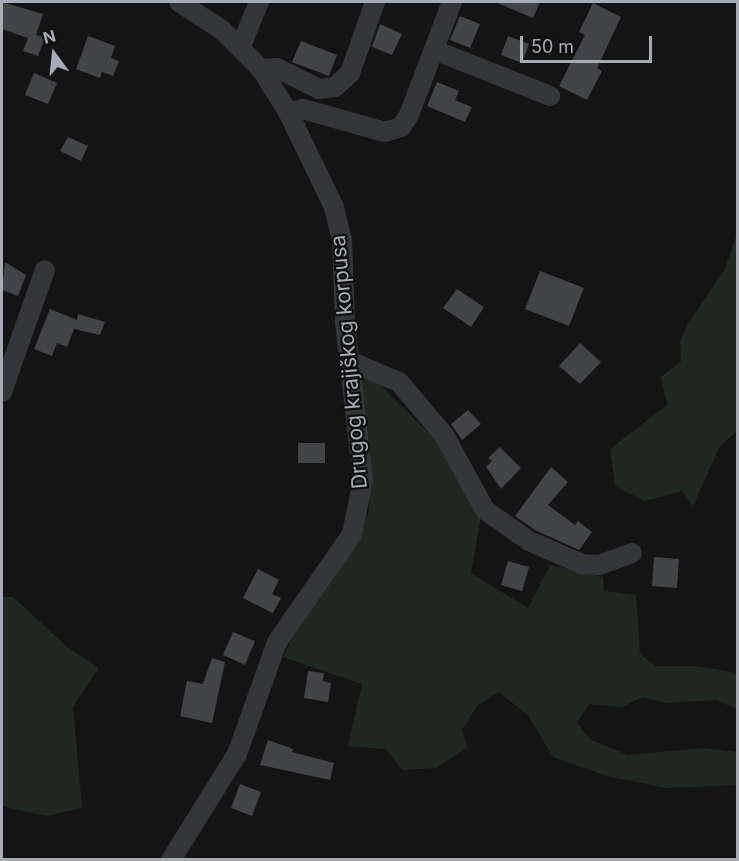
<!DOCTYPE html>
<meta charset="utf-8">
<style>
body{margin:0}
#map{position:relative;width:739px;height:861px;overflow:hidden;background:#141415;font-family:Inter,sans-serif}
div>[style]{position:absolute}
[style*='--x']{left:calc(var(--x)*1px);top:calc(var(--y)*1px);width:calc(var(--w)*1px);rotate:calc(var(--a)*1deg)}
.green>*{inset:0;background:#202821}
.building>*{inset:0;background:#434448}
.minor>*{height:20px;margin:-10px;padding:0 10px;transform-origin:10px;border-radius:10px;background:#35363a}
span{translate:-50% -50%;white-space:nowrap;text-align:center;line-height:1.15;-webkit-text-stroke:4.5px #0f0f10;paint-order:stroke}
.street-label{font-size:21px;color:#a7abb4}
.frame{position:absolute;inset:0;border:3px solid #a7abb4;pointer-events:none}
.north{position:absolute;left:24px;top:24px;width:60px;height:60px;-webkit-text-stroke:4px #0f0f10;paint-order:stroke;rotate:345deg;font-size:16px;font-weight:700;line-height:24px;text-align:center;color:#a7abb4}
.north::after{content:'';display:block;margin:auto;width:21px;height:27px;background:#a7abb4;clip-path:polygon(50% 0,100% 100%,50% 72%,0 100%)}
.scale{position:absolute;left:520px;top:36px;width:132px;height:27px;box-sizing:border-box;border:3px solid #a7abb4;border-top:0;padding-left:8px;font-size:18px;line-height:21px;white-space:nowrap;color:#a7abb4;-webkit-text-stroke:4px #0f0f10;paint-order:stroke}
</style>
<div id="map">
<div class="green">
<div style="clip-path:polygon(737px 234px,737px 431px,720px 446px,693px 506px,682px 491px,645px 501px,615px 486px,610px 449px,667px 405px,661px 377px,681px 361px,680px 342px,688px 323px,724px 271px)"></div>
<div style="clip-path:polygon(363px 377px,376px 381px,443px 447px,481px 516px,471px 573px,528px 608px,550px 565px,603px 577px,604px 591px,636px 595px,640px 654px,656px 666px,695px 666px,737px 673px,737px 709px,716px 700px,666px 703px,643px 697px,622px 707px,589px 704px,577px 723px,591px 740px,628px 755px,703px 748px,737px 752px,737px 785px,667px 788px,607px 776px,553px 757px,527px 714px,498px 692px,477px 706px,462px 730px,467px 748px,436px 768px,402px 770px,386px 749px,348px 746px,362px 684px,283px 657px,291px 640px,357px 539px,369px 511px,370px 488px,356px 383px)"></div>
<div style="clip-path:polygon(2px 597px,13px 597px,66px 646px,99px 668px,73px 707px,82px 808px,46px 816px,2px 806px)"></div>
</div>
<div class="building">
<div style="clip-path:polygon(2px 2px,43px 14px,36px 35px,45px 38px,38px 56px,23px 51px,28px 38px,2px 29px)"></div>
<div style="clip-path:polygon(495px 2px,540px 2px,533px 18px)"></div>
<div style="clip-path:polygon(593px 3px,621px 17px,597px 68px,602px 71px,587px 100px,559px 86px,585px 35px,579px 32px)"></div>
<div style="clip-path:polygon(460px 16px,480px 24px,470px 48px,450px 40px)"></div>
<div style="clip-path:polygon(380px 24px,402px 34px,392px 55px,372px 47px)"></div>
<div style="clip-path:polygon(88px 36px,115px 46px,111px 58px,119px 61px,113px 76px,102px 72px,100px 78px,76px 69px)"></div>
<div style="clip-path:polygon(508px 36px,529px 44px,522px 63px,501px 55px)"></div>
<div style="clip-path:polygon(301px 41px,337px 55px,329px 76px,292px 62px)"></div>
<div style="clip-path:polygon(34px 73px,57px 83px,48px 104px,25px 95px)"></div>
<div style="clip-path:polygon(437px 82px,459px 91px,455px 100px,472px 107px,465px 122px,427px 106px)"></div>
<div style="clip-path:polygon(68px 137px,88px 146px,81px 161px,60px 151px)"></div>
<div style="clip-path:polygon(5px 262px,26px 275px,18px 296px,2px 290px)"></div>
<div style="clip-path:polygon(540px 271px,584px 288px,569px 326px,525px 309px)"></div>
<div style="clip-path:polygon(457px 289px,484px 307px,471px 327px,443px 308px)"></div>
<div style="clip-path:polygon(50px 309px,77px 320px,78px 314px,105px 322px,100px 335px,74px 329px,67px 347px,57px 343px,52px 356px,34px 349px)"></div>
<div style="clip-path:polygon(580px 343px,601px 362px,580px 384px,559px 366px)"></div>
<div style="clip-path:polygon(468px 410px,481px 424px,462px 440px,451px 424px)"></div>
<div style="clip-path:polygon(298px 443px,325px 443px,325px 463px,298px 463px)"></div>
<div style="clip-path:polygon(500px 447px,521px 468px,501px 489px,486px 467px,492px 461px,488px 458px)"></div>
<div style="clip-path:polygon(551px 467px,568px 482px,548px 505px,575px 525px,578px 521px,592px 532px,579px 550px,535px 530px,515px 516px)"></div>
<div style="clip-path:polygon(654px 557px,679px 559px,677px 588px,652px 586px)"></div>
<div style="clip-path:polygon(508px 561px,529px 567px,522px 591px,501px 585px)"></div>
<div style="clip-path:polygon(258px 569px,279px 580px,272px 594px,281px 598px,273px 613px,243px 598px)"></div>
<div style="clip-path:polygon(233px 632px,255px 641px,245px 665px,223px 655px)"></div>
<div style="clip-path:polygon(212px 658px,225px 662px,212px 723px,180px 716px,187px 681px,203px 684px)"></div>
<div style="clip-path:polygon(308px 671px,324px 673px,323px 681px,331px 683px,328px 702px,304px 698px)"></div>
<div style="clip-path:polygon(268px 740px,293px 749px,292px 752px,334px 763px,330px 780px,260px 765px)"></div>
<div style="clip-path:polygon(240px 784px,261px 792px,252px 816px,231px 808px)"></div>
</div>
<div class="minor">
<div style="--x:241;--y:46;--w:48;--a:-67.8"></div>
<div style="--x:434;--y:50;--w:125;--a:21.6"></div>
<div style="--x:261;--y:69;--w:16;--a:-4"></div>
<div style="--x:277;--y:68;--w:47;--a:26.6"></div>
<div style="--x:319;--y:89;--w:16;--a:-7"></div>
<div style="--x:335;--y:87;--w:21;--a:-43"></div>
<div style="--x:350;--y:73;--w:75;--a:-70.6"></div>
<div style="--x:288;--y:112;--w:15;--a:-11"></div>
<div style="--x:303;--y:109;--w:85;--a:15.7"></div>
<div style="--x:385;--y:132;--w:17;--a:-17"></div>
<div style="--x:401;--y:127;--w:14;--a:-56"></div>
<div style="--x:409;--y:115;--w:121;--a:-69.2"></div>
<div style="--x:349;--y:361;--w:54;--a:22.8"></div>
<div style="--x:399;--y:382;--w:70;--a:49.7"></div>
<div style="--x:444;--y:435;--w:85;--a:61.3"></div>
<div style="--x:485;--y:510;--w:54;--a:35.2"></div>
<div style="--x:529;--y:541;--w:58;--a:23.5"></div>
<div style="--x:582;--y:564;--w:17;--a:3"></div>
<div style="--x:599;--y:565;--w:35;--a:-20"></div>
<div style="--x:2;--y:392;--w:129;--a:-70.6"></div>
<div style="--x:171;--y:860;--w:125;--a:-58.1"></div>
<div style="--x:237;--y:754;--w:119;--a:-70.3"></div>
<div style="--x:277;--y:642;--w:131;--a:-55.2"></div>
<div style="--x:352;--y:534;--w:55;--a:-78.5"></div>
<div style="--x:363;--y:480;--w:159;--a:-96.5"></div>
<div style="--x:345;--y:322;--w:82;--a:-92.1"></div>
<div style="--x:342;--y:240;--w:34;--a:-104"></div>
<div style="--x:334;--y:207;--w:106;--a:-115.8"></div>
<div style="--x:288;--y:112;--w:51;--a:-122.1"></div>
<div style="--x:261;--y:69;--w:55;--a:-135"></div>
<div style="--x:222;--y:30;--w:51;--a:-146.9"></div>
</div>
<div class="street-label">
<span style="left:349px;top:362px;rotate:-95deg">Drugog krajiškog korpusa</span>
</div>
<div class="frame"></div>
<div class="north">N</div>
<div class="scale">50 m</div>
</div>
